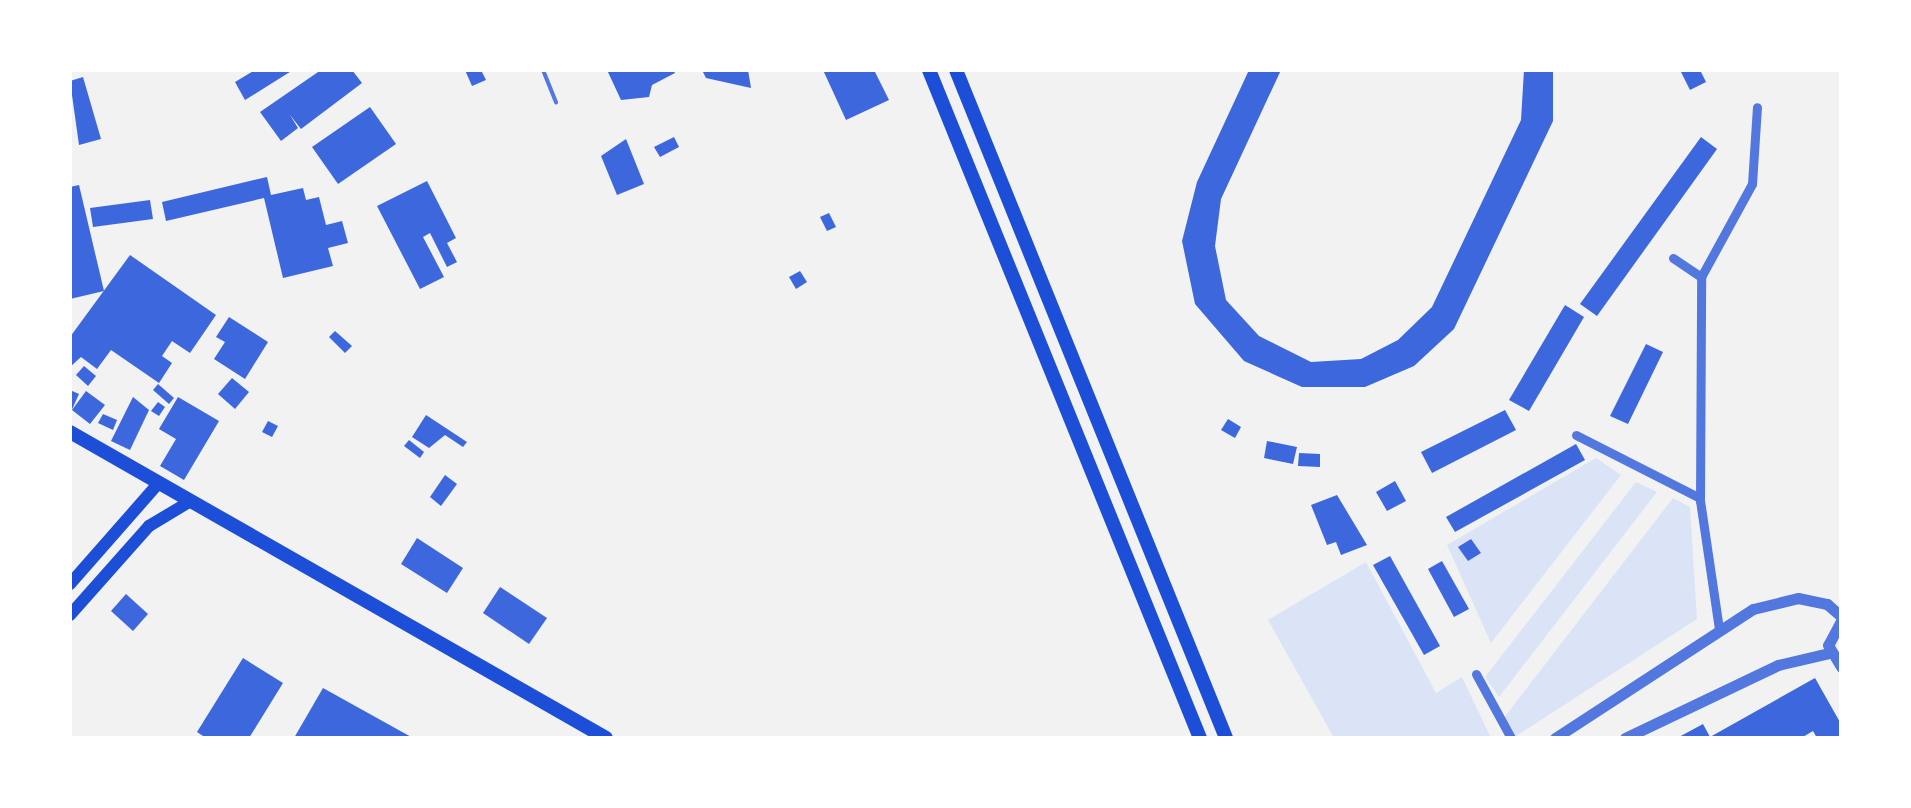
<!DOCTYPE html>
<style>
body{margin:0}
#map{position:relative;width:1911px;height:808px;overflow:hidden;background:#f2f2f2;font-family:"Noto Sans",sans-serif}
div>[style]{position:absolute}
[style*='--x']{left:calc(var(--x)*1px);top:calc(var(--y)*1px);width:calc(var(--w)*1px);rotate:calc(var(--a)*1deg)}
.green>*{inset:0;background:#dbe4f7}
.building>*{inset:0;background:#3d67dc}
.service>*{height:4px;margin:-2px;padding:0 2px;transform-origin:2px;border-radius:2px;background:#5277de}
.minor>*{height:9px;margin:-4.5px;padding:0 4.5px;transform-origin:4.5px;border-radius:4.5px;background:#5277de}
.tertiary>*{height:11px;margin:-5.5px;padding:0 5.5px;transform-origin:5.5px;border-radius:5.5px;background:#5277de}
.secondary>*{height:12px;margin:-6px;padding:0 6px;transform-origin:6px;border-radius:6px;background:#1d4ed8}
.primary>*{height:14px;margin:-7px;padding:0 7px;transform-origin:7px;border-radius:7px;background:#1d4ed8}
.trunk>*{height:14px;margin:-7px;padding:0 7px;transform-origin:7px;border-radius:7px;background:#1d4ed8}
span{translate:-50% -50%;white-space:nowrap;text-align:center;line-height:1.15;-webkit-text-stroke:8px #fff;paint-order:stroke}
.frame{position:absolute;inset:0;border:72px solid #fff;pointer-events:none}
</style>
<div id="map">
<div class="green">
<div style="clip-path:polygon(1596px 458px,1621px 475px,1491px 643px,1447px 545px)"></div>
<div style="clip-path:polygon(1636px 482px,1657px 492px,1499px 697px,1485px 677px)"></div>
<div style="clip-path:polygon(1673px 498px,1690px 507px,1697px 619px,1513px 738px,1503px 719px)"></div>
<div style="clip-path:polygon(1366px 562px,1436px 693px,1462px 677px,1491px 738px,1334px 738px,1268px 620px)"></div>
</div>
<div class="building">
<div style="clip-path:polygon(255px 70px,293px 70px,245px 100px,235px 82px)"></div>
<div style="clip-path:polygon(321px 70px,352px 70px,362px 83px,301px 129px,290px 115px,298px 128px,281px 141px,260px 112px)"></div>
<div style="clip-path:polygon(465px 70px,481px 70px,486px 80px,472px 86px)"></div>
<div style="clip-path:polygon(607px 70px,673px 70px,675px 73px,652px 85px,649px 97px,621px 100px)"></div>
<div style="clip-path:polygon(702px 70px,748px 70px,751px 88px,706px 78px)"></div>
<div style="clip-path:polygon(823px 70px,874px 70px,889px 100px,846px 120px)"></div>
<div style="clip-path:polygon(1249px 70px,1281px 70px,1221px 199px,1215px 246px,1226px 300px,1259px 336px,1311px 362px,1361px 359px,1398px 340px,1432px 307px,1521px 120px,1524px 70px,1553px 70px,1553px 121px,1454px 329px,1414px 366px,1365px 387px,1302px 387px,1244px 361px,1195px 304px,1182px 241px,1197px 182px)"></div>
<div style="clip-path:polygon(1680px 70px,1700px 70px,1706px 82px,1690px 90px)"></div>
<div style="clip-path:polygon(83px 77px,101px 139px,79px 145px,70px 81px)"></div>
<div style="clip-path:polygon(370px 107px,396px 144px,338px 184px,312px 147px)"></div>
<div style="clip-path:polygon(674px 137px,679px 147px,660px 157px,654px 147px)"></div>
<div style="clip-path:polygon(1701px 137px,1717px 149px,1597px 316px,1580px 304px)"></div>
<div style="clip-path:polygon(626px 139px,644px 184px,617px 195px,601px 156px)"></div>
<div style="clip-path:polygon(267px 177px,271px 195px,303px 188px,306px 200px,319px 197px,326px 225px,342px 221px,348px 243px,328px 248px,333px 266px,283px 278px,264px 198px,166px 221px,162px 202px)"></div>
<div style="clip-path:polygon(427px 181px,456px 238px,447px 243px,457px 262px,447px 267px,430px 233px,423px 237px,444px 277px,420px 289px,377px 206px)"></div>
<div style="clip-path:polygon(79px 185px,104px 291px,70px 299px,70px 187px)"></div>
<div style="clip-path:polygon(150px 200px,153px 219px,93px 227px,90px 208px)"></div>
<div style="clip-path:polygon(829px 213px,836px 227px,827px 231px,820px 217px)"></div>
<div style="clip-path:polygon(130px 255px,216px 315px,190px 353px,172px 341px,162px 356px,172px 363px,159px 383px,111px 350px,97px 369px,81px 357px,70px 367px,70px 337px)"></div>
<div style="clip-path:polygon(800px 271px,807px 282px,796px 289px,789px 277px)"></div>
<div style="clip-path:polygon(1565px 305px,1584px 317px,1529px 411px,1509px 400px)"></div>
<div style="clip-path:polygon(229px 317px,268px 342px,245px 379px,214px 359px,225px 342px,216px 337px)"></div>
<div style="clip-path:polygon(335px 331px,352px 346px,345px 353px,329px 337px)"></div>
<div style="clip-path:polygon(1646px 344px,1663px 352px,1628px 424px,1610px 416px)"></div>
<div style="clip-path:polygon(84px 366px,96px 376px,88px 386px,76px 375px)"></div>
<div style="clip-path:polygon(232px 378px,249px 392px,235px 409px,218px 394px)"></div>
<div style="clip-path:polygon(158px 384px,174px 398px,169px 404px,153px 390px)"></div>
<div style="clip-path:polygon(70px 390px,79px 394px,70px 414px)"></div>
<div style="clip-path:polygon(86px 391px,105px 405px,90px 424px,72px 410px)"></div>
<div style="clip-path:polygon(133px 397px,149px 410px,130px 450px,111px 441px)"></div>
<div style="clip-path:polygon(178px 397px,219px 421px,184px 480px,160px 466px,176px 439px,159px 429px)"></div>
<div style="clip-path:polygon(158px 402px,165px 407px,159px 416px,151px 411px)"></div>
<div style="clip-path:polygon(1505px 410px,1516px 430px,1432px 473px,1421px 452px)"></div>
<div style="clip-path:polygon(103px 414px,117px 420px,113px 430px,98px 423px)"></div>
<div style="clip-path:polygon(426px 415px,467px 442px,463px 447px,445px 435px,429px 448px,412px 437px)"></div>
<div style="clip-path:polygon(1228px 419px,1241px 427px,1235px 438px,1221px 430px)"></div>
<div style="clip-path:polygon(268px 421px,278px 426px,272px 437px,262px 432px)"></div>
<div style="clip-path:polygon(409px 440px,424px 452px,420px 458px,404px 446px)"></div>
<div style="clip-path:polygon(1267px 441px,1297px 447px,1293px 464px,1264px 458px)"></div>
<div style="clip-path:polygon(1576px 444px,1585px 460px,1455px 532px,1446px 517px)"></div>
<div style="clip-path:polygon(1299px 453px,1320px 454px,1320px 467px,1298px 466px)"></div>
<div style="clip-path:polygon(445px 475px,457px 484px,441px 506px,430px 497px)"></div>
<div style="clip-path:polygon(1395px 481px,1406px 501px,1387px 511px,1376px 492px)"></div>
<div style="clip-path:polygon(1337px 495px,1367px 545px,1341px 555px,1336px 542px,1327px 545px,1311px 505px)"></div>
<div style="clip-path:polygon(417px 538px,463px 568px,447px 593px,401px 564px)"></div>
<div style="clip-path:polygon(1471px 539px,1481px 553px,1468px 561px,1458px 547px)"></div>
<div style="clip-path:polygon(1390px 556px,1440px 646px,1424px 655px,1373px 565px)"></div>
<div style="clip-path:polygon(1442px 561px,1469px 609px,1454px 617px,1428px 569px)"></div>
<div style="clip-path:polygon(500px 587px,547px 618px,529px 644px,483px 613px)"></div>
<div style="clip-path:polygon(126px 594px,148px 614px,133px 631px,111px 611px)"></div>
<div style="clip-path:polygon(243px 658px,283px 683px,249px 738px,206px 738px,197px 732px)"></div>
<div style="clip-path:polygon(1815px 678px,1841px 724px,1839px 738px,1817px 738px,1813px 731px,1801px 738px,1677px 738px,1703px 724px,1710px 737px)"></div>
<div style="clip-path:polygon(323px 688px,413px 738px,294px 738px)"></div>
</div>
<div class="service">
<div style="--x:543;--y:70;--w:35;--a:68"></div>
</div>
<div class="minor">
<div style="--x:1673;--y:258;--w:34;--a:34"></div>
<div style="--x:1576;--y:435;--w:139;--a:26.9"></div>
<div style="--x:1719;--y:629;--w:129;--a:-98.4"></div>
<div style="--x:1700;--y:501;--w:224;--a:-89.7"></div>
<div style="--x:1701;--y:277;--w:106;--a:-61.3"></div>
<div style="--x:1752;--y:184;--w:77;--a:-86.3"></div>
<div style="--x:1476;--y:674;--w:73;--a:61.3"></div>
</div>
<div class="tertiary">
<div style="--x:1841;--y:621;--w:27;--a:118"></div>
<div style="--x:1828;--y:645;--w:26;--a:59"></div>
<div style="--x:1555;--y:738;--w:236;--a:-33.1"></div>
<div style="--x:1753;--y:609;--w:46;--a:-13.7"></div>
<div style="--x:1798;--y:598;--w:30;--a:12"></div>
<div style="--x:1827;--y:604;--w:18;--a:41"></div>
<div style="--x:1625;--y:738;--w:170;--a:-25.5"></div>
<div style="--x:1778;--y:665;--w:52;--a:-13.2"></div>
</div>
<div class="secondary">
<div style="--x:70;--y:584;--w:133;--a:-48.7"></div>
<div style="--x:70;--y:615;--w:119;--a:-48.4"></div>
<div style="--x:149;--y:526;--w:47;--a:-31"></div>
</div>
<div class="primary">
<div style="--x:70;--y:432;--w:617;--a:29.72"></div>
</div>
<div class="trunk">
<div style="--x:929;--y:70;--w:721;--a:67.92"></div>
<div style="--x:956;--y:70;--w:721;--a:67.99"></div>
</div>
<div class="frame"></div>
</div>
